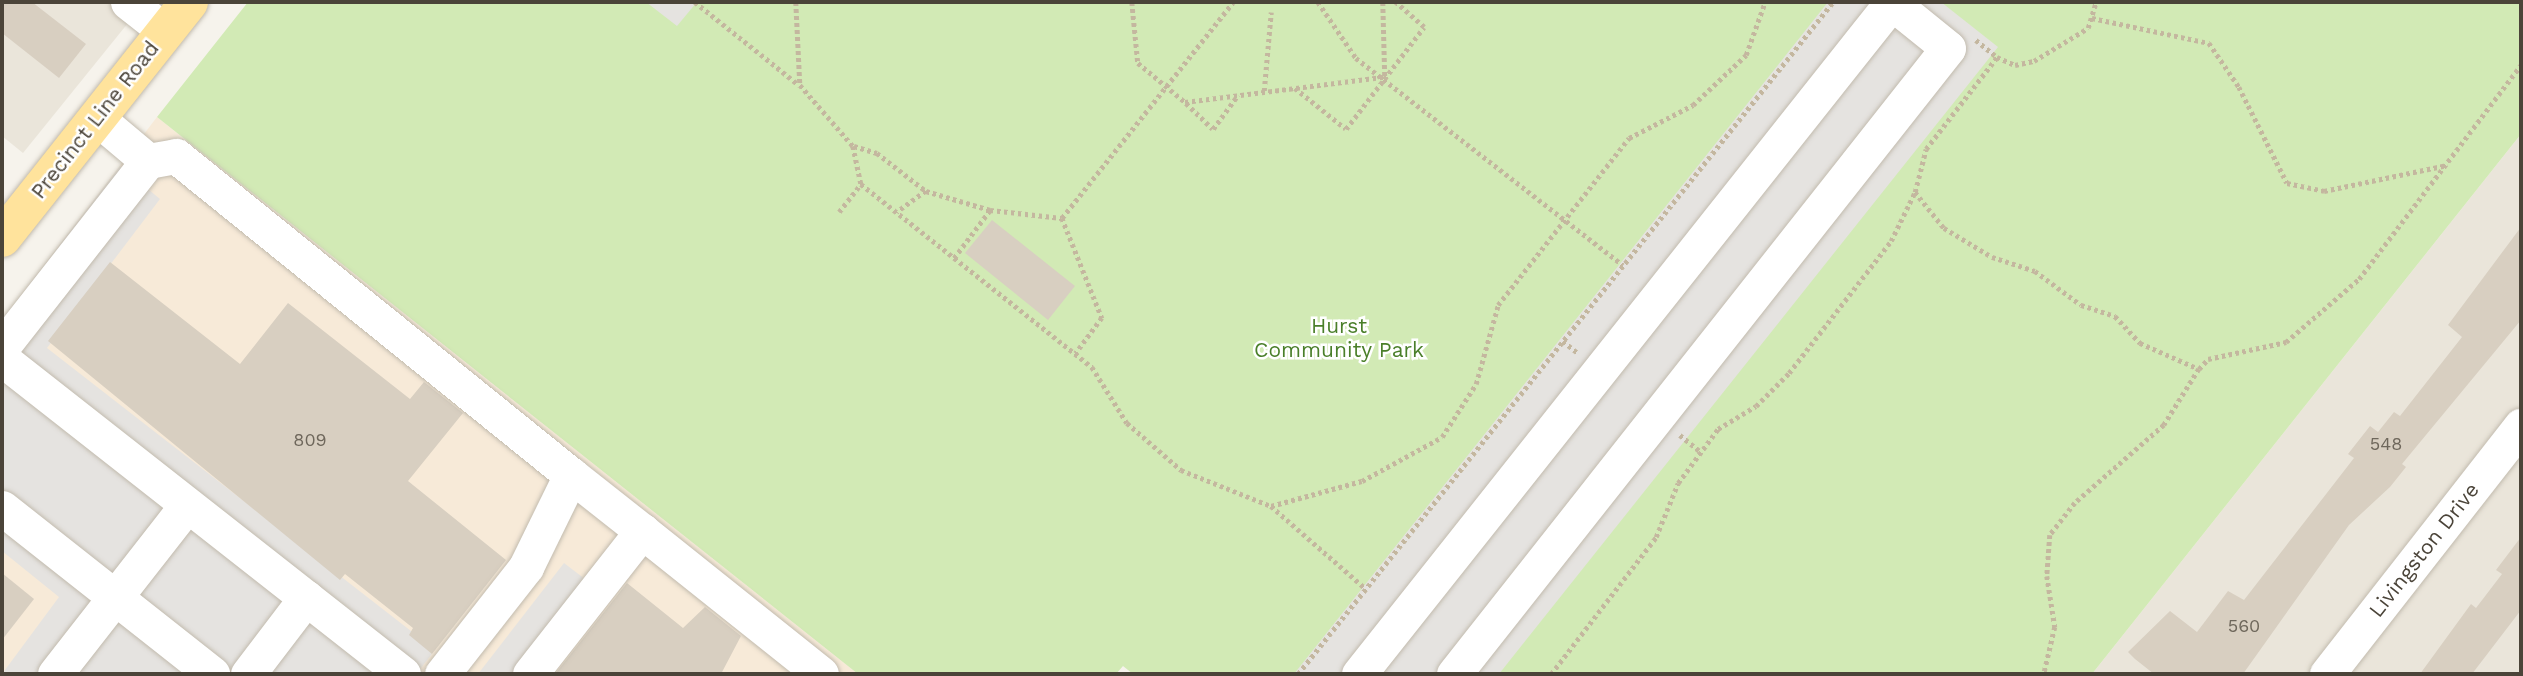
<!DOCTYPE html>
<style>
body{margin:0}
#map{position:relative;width:2523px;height:676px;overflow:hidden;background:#f6f3ec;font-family:"Work Sans",sans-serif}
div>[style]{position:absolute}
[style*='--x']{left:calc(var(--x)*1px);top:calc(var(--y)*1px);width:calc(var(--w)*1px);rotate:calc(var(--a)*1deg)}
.residential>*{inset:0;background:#eae5da}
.commercial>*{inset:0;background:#f7ead8}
.green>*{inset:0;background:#d2eab5}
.parking>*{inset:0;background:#e5e3e0}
.building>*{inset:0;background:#d8cfc1}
.path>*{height:4.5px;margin-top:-2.25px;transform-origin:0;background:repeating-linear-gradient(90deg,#c4b79f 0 3.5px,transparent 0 7px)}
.roads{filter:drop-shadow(0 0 2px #c2bbae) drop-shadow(0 0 2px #c2bbae)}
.minor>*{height:35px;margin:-17.5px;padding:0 17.5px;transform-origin:17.5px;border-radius:17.5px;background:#fff}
.major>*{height:38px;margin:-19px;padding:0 19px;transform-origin:19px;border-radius:19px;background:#ffe39c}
span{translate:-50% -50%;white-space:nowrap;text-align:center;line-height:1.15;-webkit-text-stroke:5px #fff;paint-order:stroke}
.number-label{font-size:18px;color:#6e675b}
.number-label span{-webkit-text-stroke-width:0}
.street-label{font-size:21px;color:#4b4439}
.park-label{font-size:21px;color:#4a7f2a}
.frame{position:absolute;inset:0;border:4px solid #4b4439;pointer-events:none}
</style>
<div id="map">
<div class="residential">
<div style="clip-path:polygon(2px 2px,145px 2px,23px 153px,2px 136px)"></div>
<div style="clip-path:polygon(2521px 134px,2521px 674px,2092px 674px)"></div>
</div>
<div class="commercial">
<div style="clip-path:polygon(157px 117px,858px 674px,2px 674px,2px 320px)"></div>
</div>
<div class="green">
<div style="clip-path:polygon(248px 2px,2521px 2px,2521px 134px,2092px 674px,1133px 674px,1123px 666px,1116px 674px,858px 674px,157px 117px)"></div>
</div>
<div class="parking">
<div style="clip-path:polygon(646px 2px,697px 2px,677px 26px)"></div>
<div style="clip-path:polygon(1828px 2px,1941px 2px,1998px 47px,1499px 674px,1294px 674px)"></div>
<div style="clip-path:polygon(120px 166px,160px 199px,47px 348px,411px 631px,432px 654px,416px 674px,2px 674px,59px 597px,2px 551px,2px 320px)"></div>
<div style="clip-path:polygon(564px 563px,611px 599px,553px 674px,478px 674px)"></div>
</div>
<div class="building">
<div style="clip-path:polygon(2px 2px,32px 2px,86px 44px,59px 78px,2px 33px)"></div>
<div style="clip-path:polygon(992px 220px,1075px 286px,1048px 320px,965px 253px)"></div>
<div style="clip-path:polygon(2521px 227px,2521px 320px,2402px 464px,2406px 467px,2390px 487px,2349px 525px,2243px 674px,2154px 674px,2135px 659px,2128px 652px,2170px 611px,2197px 632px,2228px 591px,2244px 600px,2354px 458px,2348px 454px,2370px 426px,2378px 432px,2394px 412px,2400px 416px,2462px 337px,2448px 325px)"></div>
<div style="clip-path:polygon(110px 262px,240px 364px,288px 303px,410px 399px,424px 382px,463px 413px,408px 481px,506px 560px,432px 654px,409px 635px,413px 628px,345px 574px,340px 580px,48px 341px)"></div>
<div style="clip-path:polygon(2521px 537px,2521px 610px,2472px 674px,2420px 674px,2471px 604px,2476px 608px,2502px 574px,2496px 570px)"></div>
<div style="clip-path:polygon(2px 573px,34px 599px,2px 640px)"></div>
<div style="clip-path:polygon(627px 583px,683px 628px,705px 607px,741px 636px,721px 674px,555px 674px)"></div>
</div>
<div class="path">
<div style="--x:695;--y:2;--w:133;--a:38.6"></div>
<div style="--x:796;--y:2;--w:83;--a:87.2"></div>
<div style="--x:800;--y:85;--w:81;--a:49"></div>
<div style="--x:853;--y:146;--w:39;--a:78"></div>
<div style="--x:861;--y:184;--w:295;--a:38.4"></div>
<div style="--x:1092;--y:367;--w:66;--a:58"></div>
<div style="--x:1127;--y:423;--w:72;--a:41"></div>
<div style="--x:1181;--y:470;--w:97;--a:21.8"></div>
<div style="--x:1271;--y:506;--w:125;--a:41.1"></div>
<div style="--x:1132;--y:2;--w:61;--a:84.4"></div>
<div style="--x:1138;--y:63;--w:61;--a:39.7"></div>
<div style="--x:1185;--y:102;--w:201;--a:-7.2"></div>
<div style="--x:1318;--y:2;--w:68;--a:55.8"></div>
<div style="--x:1356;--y:58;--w:338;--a:37.8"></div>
<div style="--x:1383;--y:2;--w:74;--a:88.5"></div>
<div style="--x:2092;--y:18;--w:120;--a:12.1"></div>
<div style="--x:2209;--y:43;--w:53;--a:55.7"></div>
<div style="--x:2239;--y:87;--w:107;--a:63.4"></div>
<div style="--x:2287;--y:183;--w:38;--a:12"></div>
<div style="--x:2324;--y:191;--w:126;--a:-11.9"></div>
<div style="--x:1976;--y:40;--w:27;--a:39"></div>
<div style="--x:1295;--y:88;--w:65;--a:38.8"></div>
<div style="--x:1346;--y:129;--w:128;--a:-52.6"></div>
<div style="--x:1424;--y:27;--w:38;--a:-139"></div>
<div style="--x:1264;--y:91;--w:79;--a:-84.9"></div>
<div style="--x:1186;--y:103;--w:37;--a:44"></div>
<div style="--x:1213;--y:129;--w:42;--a:-53.7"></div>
<div style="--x:854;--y:146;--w:24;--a:17"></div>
<div style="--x:877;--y:153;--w:62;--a:37.8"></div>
<div style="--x:926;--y:191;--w:36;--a:144"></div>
<div style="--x:926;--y:191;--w:67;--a:16.5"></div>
<div style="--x:990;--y:210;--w:72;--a:6.3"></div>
<div style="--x:1062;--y:218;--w:108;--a:68.2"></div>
<div style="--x:1102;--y:318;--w:44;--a:126.6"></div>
<div style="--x:1915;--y:192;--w:44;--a:-75.7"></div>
<div style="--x:1926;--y:149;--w:116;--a:-52.3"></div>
<div style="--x:1997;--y:57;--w:20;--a:24"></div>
<div style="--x:2015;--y:65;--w:19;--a:-12"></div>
<div style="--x:2034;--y:61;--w:63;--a:-31.4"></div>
<div style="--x:2088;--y:28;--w:27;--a:-73"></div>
<div style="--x:839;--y:212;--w:36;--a:-52"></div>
<div style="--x:1062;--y:218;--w:275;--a:-51.6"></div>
<div style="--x:954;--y:258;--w:60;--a:-53.1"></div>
<div style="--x:1563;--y:341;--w:19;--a:39"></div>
<div style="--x:2199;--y:369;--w:13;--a:-48"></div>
<div style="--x:2208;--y:359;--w:80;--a:-12.3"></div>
<div style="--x:2286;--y:342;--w:96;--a:-40.8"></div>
<div style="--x:2359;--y:279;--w:268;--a:-52.9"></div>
<div style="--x:1680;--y:435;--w:27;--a:39"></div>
<div style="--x:1271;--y:506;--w:94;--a:-15.4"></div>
<div style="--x:1362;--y:481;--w:91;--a:-28.8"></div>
<div style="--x:1442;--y:437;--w:63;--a:-57.3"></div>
<div style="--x:1476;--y:384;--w:82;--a:-74.4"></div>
<div style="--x:1498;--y:305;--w:212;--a:-51.9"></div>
<div style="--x:1629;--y:138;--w:72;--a:-27.3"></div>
<div style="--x:1693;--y:105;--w:73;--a:-43.3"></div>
<div style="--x:1746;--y:55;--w:56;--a:-70.3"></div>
<div style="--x:1298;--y:674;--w:859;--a:-51.48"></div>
<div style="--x:1551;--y:674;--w:173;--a:-52.5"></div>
<div style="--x:1656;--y:537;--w:58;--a:-67.8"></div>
<div style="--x:1678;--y:483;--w:67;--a:-53.5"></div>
<div style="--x:1718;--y:429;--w:44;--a:-31.2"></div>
<div style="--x:1756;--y:406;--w:47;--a:-45"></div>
<div style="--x:1789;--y:373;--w:167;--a:-52.3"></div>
<div style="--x:1891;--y:241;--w:55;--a:-63.9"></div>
<div style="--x:1915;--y:192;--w:46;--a:51.1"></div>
<div style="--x:1944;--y:228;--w:56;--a:31.1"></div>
<div style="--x:1992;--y:257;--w:45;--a:18"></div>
<div style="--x:2035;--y:271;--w:57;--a:36.5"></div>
<div style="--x:2081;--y:305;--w:36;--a:18"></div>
<div style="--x:2115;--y:316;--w:37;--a:47"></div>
<div style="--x:2140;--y:343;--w:64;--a:23.8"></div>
<div style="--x:2199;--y:369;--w:66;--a:122"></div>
<div style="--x:2164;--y:425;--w:118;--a:138.8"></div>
<div style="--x:2075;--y:503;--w:41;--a:128"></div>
<div style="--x:2050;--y:535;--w:41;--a:94.2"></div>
<div style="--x:2047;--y:576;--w:52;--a:81.1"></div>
<div style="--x:2055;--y:627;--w:48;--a:103.2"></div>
</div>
<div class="roads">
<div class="minor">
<div style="--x:128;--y:2;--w:47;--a:38.1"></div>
<div style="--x:148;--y:161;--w:28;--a:-10"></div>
<div style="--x:176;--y:156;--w:508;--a:38.92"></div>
<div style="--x:571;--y:475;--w:102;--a:116.1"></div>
<div style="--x:526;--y:567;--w:136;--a:128.1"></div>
<div style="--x:2;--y:347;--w:236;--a:-51.9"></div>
<div style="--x:148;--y:161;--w:67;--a:-139.9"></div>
<div style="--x:2;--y:359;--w:510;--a:38.15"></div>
<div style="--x:2;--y:508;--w:268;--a:38.3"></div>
<div style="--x:642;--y:531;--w:229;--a:38.6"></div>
<div style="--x:55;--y:674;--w:214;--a:-52"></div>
<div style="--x:248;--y:674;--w:96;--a:-52.7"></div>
<div style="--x:530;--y:674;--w:182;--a:-51.9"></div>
<div style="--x:642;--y:531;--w:90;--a:-141.7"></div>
<div style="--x:1359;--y:674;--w:858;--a:-51.58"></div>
<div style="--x:1454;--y:674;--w:797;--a:-51.72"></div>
<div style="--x:1948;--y:48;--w:73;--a:-141.1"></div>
<div style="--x:2327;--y:674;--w:315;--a:-52"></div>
</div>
<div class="major">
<div style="--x:2;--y:238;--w:301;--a:-51.6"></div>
</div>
</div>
<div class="number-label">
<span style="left:310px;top:440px">809</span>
<span style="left:2386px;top:444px">548</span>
<span style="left:2244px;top:626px">560</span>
</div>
<div class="street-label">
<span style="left:95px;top:120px;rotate:-52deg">Precinct Line Road</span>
<span style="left:2424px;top:550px;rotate:-52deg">Livingston Drive</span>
</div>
<div class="park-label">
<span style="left:1339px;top:338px">Hurst<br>Community Park</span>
</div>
<div class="frame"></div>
</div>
